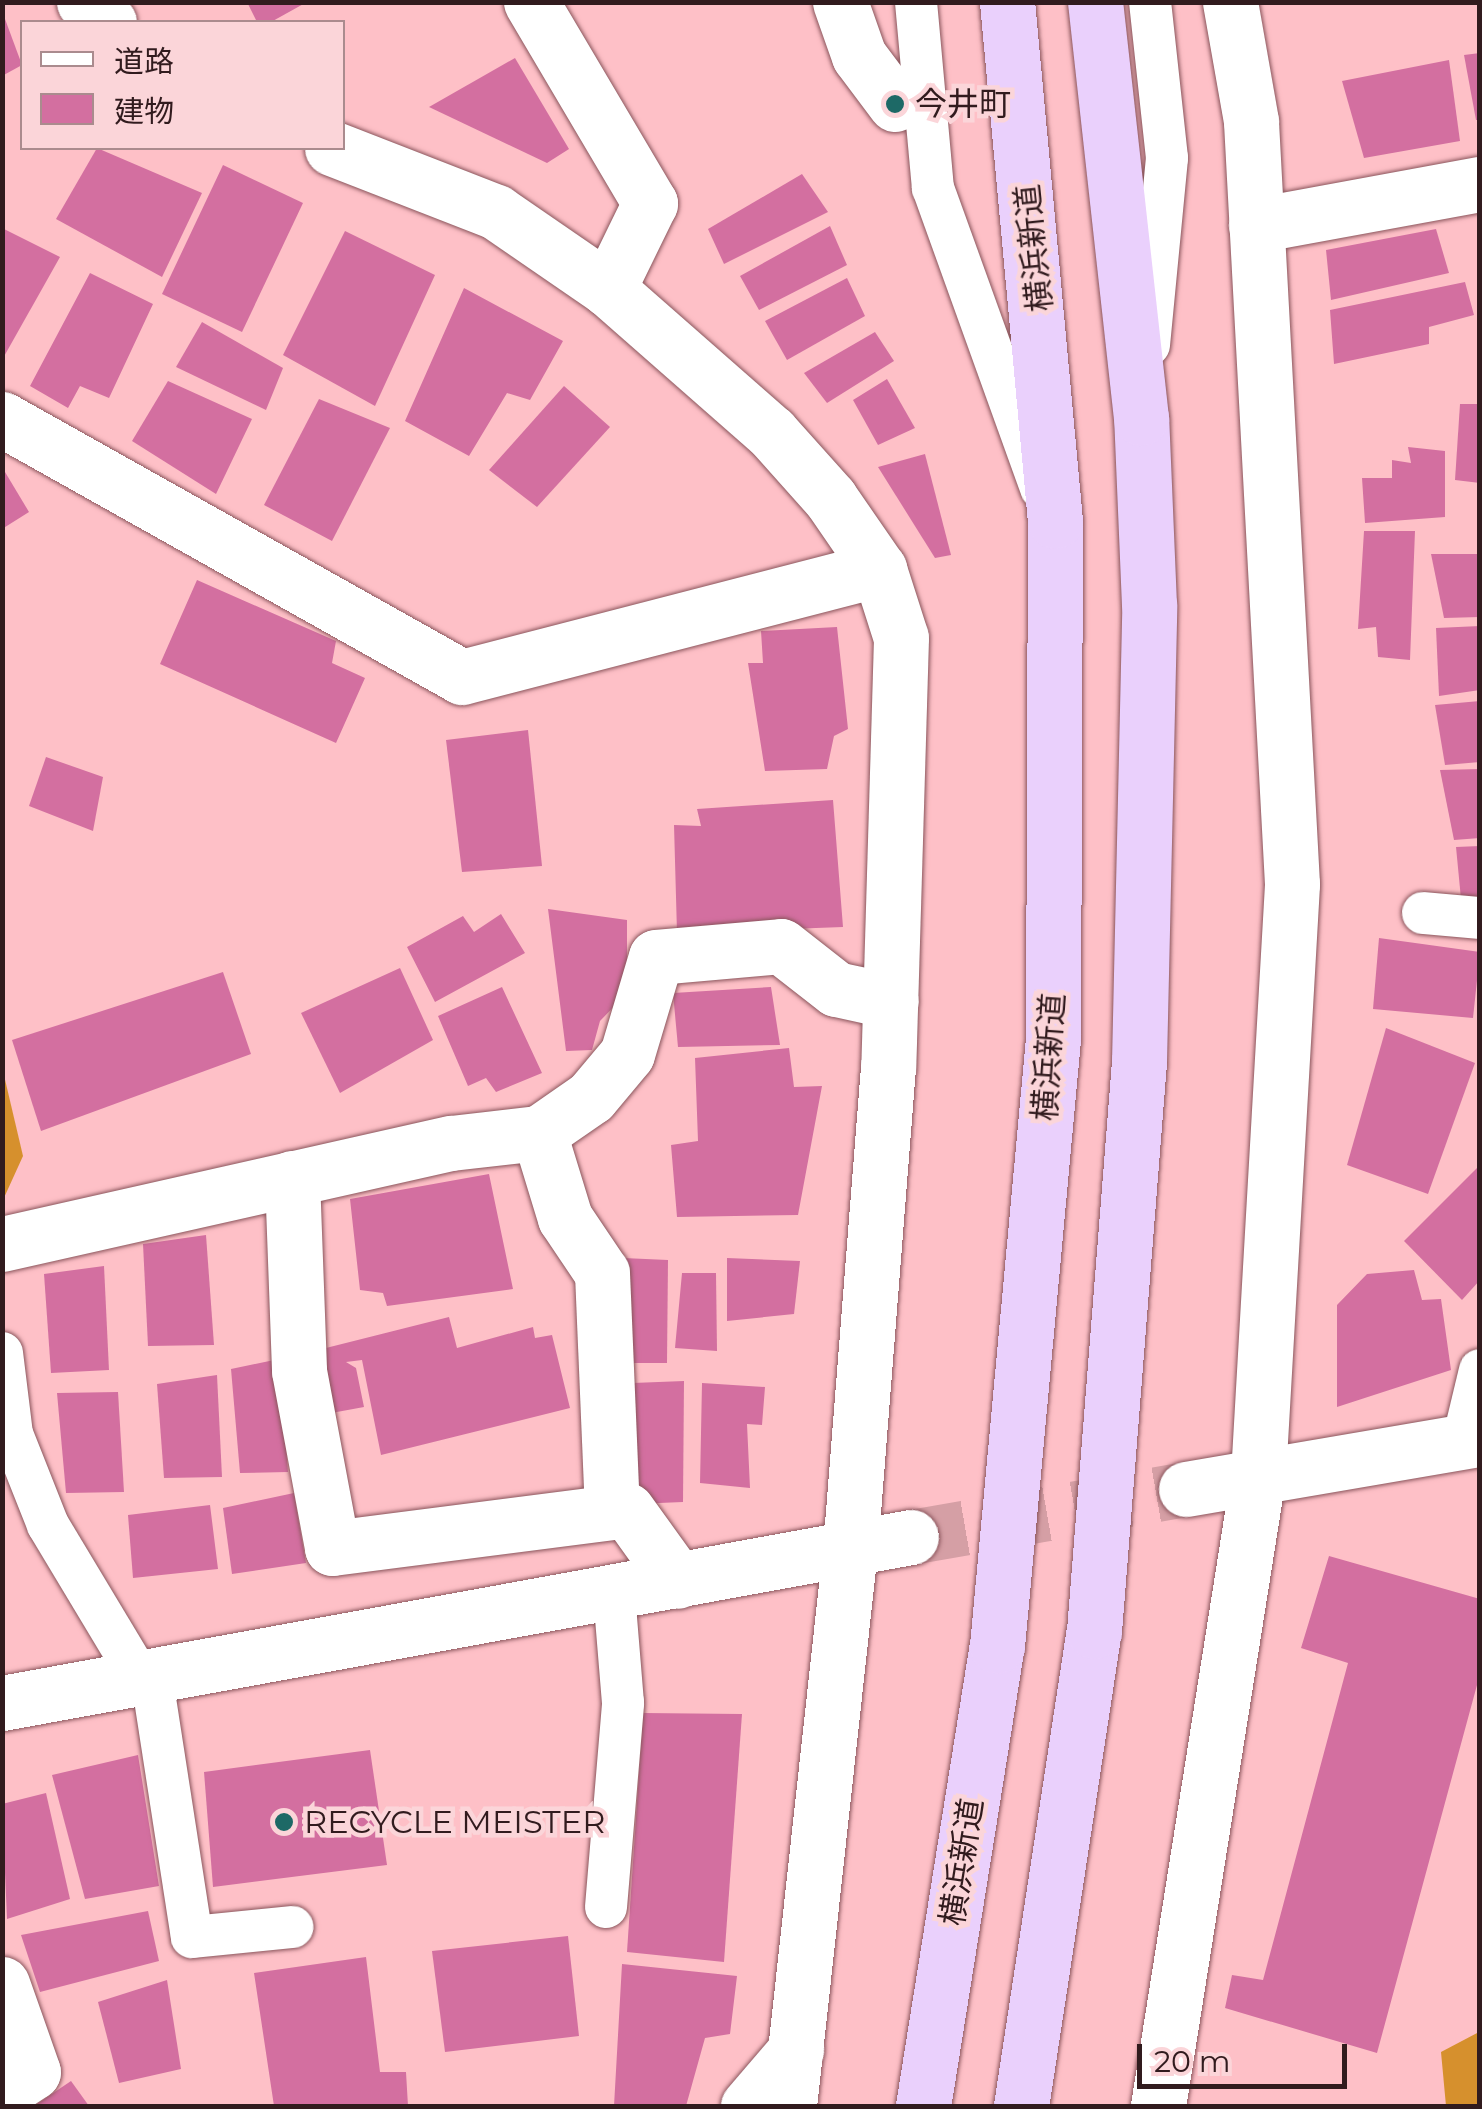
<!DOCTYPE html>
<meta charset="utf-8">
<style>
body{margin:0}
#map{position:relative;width:1482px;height:2109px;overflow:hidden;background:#fec0c7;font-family:Montserrat,"Noto Sans JP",sans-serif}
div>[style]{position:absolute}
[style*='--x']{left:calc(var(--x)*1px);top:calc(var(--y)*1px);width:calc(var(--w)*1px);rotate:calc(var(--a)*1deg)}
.forest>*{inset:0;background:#d6902d}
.building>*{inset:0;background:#d36fa0}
.tertiary-tunnel>*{height:55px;margin-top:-27.5px;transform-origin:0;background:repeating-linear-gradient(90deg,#d59fa5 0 55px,transparent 0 83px)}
.roads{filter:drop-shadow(0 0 2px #8a555c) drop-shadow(0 0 2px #8a555c)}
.service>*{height:42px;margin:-21px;padding:0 21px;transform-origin:21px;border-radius:21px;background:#fff}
.pedestrian>*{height:55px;margin:-27.5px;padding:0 27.5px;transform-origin:27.5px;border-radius:27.5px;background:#fff}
.minor>*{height:55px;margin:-27.5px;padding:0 27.5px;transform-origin:27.5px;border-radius:27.5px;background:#fff}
.tertiary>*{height:55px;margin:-27.5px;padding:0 27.5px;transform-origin:27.5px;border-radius:27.5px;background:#fff}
.trunk>*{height:55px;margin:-27.5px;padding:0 27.5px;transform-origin:27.5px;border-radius:27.5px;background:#ead0fc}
.dots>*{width:28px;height:28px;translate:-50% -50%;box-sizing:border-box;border:5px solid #fbd5d9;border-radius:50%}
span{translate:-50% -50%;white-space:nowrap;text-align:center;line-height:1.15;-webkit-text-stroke:9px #fbd5d9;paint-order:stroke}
.poi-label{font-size:32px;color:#311b1e}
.left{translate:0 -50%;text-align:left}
.street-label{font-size:32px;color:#311b1e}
.frame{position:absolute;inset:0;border:5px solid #311b1e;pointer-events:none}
.legend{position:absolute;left:20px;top:20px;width:325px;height:130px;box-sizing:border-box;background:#fbd5d9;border:2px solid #aa8b8e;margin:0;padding:12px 18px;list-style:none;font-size:30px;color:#311b1e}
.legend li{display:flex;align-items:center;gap:20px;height:50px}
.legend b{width:50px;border:2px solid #aa8b8e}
.scale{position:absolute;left:1137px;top:2044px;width:210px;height:45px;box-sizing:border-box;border:5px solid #311b1e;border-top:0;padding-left:12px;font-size:30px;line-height:35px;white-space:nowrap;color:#311b1e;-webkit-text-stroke:8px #fbd5d9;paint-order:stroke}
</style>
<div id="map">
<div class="forest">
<div style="clip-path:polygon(3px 1071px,23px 1156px,3px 1200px,2px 1199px)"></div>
<div style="clip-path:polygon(1479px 2032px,1479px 2106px,1446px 2106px,1441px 2052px)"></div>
</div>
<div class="building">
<div style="clip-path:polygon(247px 2px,307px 2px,271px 22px,257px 22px)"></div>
<div style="clip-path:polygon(5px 19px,22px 65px,2px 76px,2px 21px)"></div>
<div style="clip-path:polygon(1480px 53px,1480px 120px,1476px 120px,1464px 55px)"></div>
<div style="clip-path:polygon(515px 58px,569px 149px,547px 163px,429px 107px)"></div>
<div style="clip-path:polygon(1449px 60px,1460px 141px,1364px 158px,1342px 81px)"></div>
<div style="clip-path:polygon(97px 148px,202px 193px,162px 277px,56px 219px)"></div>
<div style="clip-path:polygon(223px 165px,303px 203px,242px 332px,162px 294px)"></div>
<div style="clip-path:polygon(802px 174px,828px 212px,724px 264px,708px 229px)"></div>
<div style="clip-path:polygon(830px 226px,847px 265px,759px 310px,740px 276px)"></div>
<div style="clip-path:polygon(2px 228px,60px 257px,2px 360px)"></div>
<div style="clip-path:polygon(1436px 229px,1449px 273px,1331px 300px,1326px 250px)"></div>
<div style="clip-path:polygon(345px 231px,435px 275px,375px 406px,283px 355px)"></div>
<div style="clip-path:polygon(90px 273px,153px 304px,109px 398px,80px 386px,68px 408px,30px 386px)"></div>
<div style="clip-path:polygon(847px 278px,865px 316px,787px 360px,765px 321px)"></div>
<div style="clip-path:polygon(1465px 282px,1474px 315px,1429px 327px,1429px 344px,1334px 364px,1330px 310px)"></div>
<div style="clip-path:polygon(464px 288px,563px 341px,530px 400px,507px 393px,469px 456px,405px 421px)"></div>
<div style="clip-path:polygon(202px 322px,283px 368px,266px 410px,176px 367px)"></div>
<div style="clip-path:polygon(875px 332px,894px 361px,827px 403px,804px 373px)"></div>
<div style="clip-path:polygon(887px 379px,915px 428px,878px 445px,853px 400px)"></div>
<div style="clip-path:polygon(168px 381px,252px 419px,216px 494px,132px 441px)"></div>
<div style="clip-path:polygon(564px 386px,610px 427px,537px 507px,489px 470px)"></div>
<div style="clip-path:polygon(319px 399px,390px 428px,332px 541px,264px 505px)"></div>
<div style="clip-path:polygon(1460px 404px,1480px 404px,1480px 483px,1455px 480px)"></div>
<div style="clip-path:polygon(1408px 447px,1445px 451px,1445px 517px,1365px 523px,1362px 478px,1392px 478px,1392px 460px,1411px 463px)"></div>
<div style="clip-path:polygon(925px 454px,951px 555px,935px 558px,878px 467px)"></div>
<div style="clip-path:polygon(2px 467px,29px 512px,2px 529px)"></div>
<div style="clip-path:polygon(1364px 531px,1415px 531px,1410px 660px,1378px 657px,1376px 627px,1358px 629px)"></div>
<div style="clip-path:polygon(1431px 554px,1480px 554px,1480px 617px,1444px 618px)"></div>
<div style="clip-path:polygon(197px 580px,336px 641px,332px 663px,365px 678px,336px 743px,160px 664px)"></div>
<div style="clip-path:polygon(1480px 626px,1480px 690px,1439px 696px,1436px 628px)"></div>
<div style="clip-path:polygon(837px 627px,848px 729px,834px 736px,827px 769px,765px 771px,748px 663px,763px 663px,761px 631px)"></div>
<div style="clip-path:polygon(1480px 701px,1480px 762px,1445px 765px,1435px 705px)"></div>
<div style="clip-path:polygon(528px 730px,542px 866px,462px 872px,446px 740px)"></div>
<div style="clip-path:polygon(46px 757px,103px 777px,93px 831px,29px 806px)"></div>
<div style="clip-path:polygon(1480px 769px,1480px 838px,1454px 840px,1440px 770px)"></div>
<div style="clip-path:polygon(833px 800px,843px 927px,677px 933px,674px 825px,701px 826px,697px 809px)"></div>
<div style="clip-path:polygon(1480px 846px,1480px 899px,1461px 899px,1456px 847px)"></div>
<div style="clip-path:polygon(548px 909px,627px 920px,627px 993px,600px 1021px,592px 1050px,566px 1051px)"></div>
<div style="clip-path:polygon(501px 914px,525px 953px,435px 1002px,407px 947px,463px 916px,474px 932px)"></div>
<div style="clip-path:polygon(1379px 938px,1480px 952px,1473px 1018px,1373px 1009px)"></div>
<div style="clip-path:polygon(400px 968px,433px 1040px,340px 1093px,301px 1013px)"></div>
<div style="clip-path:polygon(223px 972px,251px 1054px,41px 1131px,12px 1040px)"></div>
<div style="clip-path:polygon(502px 987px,542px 1073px,496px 1092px,486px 1078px,468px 1086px,438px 1016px)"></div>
<div style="clip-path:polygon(771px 987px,780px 1045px,678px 1047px,673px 993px)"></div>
<div style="clip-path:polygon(1386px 1028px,1475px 1063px,1428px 1194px,1347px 1165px)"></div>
<div style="clip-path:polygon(789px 1048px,794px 1087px,822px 1086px,798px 1215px,677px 1217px,671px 1145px,698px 1141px,695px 1058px)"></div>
<div style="clip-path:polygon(1480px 1165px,1480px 1280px,1462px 1300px,1404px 1241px)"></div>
<div style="clip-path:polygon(489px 1174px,513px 1289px,387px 1306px,383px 1293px,360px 1290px,350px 1199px)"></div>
<div style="clip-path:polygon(206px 1235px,214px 1345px,148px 1346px,143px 1244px)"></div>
<div style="clip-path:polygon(623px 1258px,668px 1260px,667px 1363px,625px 1363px)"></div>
<div style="clip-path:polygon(727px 1258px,800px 1261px,794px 1314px,727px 1321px)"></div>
<div style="clip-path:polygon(104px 1266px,109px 1370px,51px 1373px,44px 1274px)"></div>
<div style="clip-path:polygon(1414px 1270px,1422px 1300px,1441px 1299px,1451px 1370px,1337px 1407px,1337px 1305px,1367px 1274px)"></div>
<div style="clip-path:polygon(682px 1273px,716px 1273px,717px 1351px,675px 1348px)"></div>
<div style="clip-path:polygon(449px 1317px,457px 1348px,533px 1327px,535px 1338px,552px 1335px,570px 1408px,381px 1455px,362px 1360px,346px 1362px,356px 1368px,364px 1407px,326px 1414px,322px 1349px)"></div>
<div style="clip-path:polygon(279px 1359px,288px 1472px,240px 1473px,231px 1369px)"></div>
<div style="clip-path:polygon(217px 1375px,222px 1477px,164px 1478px,157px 1384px)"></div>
<div style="clip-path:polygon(684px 1381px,683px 1502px,635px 1504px,633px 1383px)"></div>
<div style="clip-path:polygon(702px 1383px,765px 1387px,762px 1425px,747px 1424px,750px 1488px,700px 1483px)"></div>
<div style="clip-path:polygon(118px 1392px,124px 1492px,66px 1493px,57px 1393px)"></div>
<div style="clip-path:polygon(294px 1493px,306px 1563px,232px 1574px,223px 1508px)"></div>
<div style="clip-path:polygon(210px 1505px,218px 1569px,133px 1578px,128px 1515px)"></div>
<div style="clip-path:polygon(1329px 1556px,1480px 1599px,1480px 1674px,1377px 2053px,1225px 2008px,1232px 1975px,1263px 1980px,1348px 1663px,1301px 1648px)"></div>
<div style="clip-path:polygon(643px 1713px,742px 1714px,724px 1962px,627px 1952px)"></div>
<div style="clip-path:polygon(370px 1750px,387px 1865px,213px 1887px,204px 1772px)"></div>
<div style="clip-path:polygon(138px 1755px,159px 1886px,85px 1899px,52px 1775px)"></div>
<div style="clip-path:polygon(46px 1793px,70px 1899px,7px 1919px,2px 1804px)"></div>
<div style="clip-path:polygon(148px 1911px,159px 1961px,40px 1992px,21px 1935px)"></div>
<div style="clip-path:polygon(568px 1936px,579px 2036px,445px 2052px,432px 1951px)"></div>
<div style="clip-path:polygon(366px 1957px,380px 2072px,406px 2072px,408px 2106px,274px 2106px,254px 1973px)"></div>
<div style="clip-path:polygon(622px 1964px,737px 1976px,730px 2034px,705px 2038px,686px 2106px,614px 2106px)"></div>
<div style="clip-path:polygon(167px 1980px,181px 2069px,119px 2083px,98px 2002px)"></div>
<div style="clip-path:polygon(71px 2081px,89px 2106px,34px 2106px)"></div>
</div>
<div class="tertiary-tunnel">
<div style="--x:911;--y:1537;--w:279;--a:-9.9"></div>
</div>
<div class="roads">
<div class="service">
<div style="--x:916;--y:2;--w:187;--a:84.8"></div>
<div style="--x:933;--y:188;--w:319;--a:70.2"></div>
<div style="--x:1149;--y:345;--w:188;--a:-84.5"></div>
<div style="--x:1167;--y:158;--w:157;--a:-96.2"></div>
<div style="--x:1423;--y:913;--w:57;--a:5"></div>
<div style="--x:2;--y:1353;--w:82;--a:83"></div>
<div style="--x:12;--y:1434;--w:98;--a:68.4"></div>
<div style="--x:48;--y:1525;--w:175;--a:59"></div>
<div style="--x:1463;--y:1441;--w:73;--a:-76.5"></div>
<div style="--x:151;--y:1673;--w:267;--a:81.2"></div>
<div style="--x:192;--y:1937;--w:101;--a:-5.7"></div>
<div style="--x:606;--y:1907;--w:205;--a:-85.2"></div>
<div style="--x:623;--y:1703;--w:110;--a:-94.7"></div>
</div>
<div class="pedestrian">
<div style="--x:840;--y:2;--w:57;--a:70.6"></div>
<div style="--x:859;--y:56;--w:60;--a:53.1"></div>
</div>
<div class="minor">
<div style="--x:531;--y:2;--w:234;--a:59.4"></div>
<div style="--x:650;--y:203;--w:96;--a:116"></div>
<div style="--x:1256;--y:225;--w:228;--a:-10.4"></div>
<div style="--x:2;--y:419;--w:527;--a:29.29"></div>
<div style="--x:462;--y:677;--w:431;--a:-14.5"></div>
<div style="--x:539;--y:1133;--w:89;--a:73"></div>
<div style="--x:565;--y:1218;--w:66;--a:56.1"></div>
<div style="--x:602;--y:1273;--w:239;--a:87.6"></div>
<div style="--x:292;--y:1178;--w:193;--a:87.9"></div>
<div style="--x:299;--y:1371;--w:180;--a:79.4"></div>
<div style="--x:332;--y:1548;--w:297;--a:-7.3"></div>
<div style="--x:627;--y:1510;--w:87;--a:54.3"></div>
<div style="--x:2;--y:1244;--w:460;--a:-12.7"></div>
<div style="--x:451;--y:1143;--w:89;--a:-6.5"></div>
<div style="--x:539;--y:1133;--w:63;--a:-34.7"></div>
<div style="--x:591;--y:1097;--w:56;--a:-50.1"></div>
<div style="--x:627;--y:1054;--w:101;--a:-73.4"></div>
<div style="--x:656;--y:957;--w:125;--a:-5"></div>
<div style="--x:781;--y:946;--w:70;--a:38"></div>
<div style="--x:836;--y:989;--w:56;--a:12.3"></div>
<div style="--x:2;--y:1984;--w:93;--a:70.6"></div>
<div style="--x:33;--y:2072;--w:37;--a:147"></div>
<div style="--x:748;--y:2106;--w:74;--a:-49.4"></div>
<div style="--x:1158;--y:2106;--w:638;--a:-80.98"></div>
<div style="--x:1258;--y:1476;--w:593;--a:-86.71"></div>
<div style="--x:1292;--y:884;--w:764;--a:-93.08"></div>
<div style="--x:1251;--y:121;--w:121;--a:-100"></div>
</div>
<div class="tertiary">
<div style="--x:84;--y:2;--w:32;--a:39"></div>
<div style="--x:332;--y:148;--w:176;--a:21.3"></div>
<div style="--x:496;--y:212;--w:136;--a:34.5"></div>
<div style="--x:608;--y:289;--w:217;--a:41.3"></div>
<div style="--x:771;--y:432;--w:89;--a:48.2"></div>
<div style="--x:830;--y:498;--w:86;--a:55.4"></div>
<div style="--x:879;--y:569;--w:72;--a:72.3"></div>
<div style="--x:901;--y:638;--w:429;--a:91.7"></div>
<div style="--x:888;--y:1067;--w:483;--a:94.5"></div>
<div style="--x:850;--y:1549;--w:560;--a:96.25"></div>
<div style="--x:1186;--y:1489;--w:298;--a:-9.7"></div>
<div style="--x:2;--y:1703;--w:924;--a:-10.35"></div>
</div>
<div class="trunk">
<div style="--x:923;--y:2106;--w:466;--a:-80.9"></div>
<div style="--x:997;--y:1646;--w:610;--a:-84.73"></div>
<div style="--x:1053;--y:1039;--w:518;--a:-89.78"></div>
<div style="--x:1055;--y:521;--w:521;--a:-95.28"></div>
<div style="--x:1021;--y:2106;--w:481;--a:-81.3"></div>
<div style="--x:1094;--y:1631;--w:571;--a:-85.48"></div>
<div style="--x:1139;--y:1062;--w:457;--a:-88.7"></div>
<div style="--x:1149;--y:605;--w:187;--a:-92.4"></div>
<div style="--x:1141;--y:418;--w:419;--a:-96.3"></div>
</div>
</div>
<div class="dots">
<div style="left:895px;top:104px;background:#1d6966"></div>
<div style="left:284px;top:1822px;background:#1d6966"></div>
</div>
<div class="poi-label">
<span class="left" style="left:915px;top:104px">今井町</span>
<span class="left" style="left:304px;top:1822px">RECYCLE MEISTER</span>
</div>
<div class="street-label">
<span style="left:1034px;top:248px;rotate:-96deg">横浜新道</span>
<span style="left:1049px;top:1057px;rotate:-86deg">横浜新道</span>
<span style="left:962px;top:1862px;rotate:-81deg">横浜新道</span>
</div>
<div class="frame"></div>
<ul class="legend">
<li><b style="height:12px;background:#fff"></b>道路</li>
<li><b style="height:28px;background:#d36fa0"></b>建物</li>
</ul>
<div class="scale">20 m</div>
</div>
